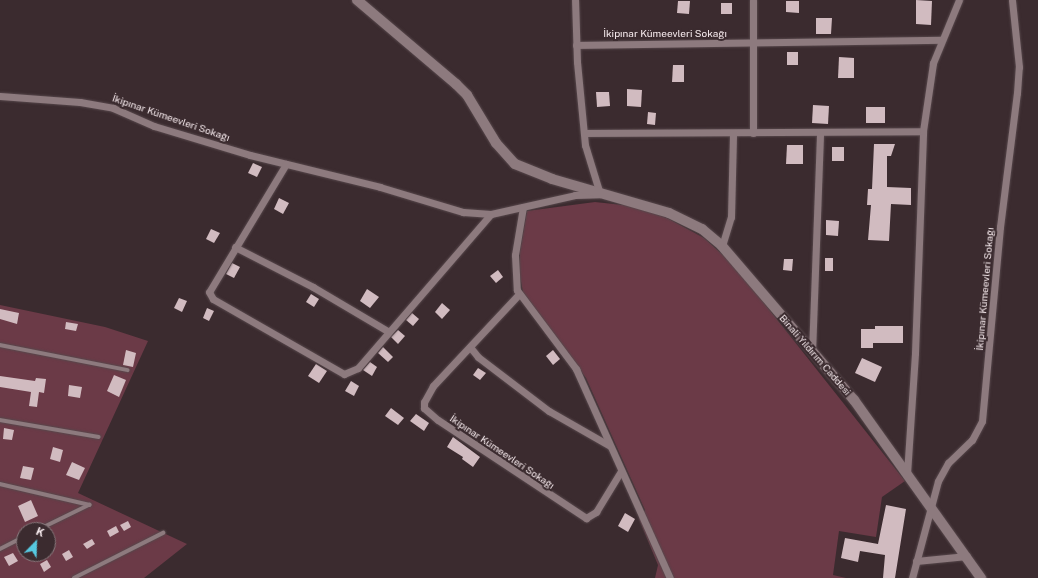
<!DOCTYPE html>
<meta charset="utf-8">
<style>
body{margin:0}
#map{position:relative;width:1038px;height:578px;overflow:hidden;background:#3b2b2f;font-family:"Public Sans",sans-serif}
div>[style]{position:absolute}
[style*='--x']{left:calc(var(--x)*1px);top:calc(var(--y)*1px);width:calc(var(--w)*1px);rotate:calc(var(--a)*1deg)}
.green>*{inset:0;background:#6b3a47}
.building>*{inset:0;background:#d1bbc0}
.roads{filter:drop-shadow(0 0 1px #56474b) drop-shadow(0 0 1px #56474b)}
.lane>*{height:3.5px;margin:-1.75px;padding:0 1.75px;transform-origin:1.75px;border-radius:1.75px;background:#8d7a7e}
.street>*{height:7px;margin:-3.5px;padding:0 3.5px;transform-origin:3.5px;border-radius:3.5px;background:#8d7a7e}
.secondary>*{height:10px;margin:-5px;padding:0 5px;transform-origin:5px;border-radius:5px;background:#8d7a7e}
span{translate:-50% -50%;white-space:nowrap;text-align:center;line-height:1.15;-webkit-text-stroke:4px #3b2b2f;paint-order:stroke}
.street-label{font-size:10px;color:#f9edf0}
.north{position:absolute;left:16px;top:522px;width:40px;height:40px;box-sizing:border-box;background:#3b2b2f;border:1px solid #87797c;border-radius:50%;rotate:23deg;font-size:11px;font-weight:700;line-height:16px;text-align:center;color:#f9edf0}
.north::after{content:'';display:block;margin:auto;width:14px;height:18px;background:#56c9e1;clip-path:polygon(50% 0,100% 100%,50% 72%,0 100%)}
</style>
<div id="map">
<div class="green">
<div style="clip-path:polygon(595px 202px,632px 206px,667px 218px,704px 238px,725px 257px,756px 293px,905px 481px,882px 497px,876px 537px,839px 531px,833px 575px,846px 578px,655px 578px,658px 565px,639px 519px,645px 510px,586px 378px,523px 292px,520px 276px,520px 251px,527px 211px)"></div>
<div style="clip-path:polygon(evenodd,0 305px,105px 327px,148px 341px,78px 493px,187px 544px,144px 578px,0 578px,0 305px,24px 530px,48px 530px,48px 554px,24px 554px,24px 530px)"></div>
</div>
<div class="building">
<div style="clip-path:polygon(916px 0,932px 1px,931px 25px,916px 24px)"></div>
<div style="clip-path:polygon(678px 1px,690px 1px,689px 14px,677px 13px)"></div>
<div style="clip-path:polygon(786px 1px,799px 1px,799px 13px,786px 12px)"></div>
<div style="clip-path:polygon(721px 3px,732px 3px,732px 14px,721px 14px)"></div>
<div style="clip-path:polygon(816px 18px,832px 18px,831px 34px,816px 34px)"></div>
<div style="clip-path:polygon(787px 52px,798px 52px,798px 65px,787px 65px)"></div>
<div style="clip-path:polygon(839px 57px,854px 58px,854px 78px,838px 78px)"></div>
<div style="clip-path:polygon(673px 65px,684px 65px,684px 82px,672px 82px)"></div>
<div style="clip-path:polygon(627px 89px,642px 90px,641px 107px,627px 106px)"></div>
<div style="clip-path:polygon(596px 92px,609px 92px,610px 106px,597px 107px)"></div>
<div style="clip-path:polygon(813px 105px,829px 106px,828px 124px,812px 123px)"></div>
<div style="clip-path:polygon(866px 107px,885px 107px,885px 123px,866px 123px)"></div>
<div style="clip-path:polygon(648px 112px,656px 113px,655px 125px,647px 124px)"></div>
<div style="clip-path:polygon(874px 144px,895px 144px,891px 156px,887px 156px,887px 187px,911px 188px,911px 205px,891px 204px,889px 241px,868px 240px,871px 205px,867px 205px,868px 189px,872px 189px)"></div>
<div style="clip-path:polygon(787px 145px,803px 145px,803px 164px,786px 164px)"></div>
<div style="clip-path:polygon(832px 147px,844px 147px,844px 161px,832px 161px)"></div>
<div style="clip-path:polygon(253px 163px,262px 167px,257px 177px,248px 173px)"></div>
<div style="clip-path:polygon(279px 198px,289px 203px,283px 214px,274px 209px)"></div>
<div style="clip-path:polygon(826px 220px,839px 221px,838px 236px,826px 235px)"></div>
<div style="clip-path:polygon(211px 229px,220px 233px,214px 243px,206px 239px)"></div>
<div style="clip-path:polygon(825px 258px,833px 258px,833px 271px,825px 271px)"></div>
<div style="clip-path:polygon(784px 259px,793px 259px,792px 271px,783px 270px)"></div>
<div style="clip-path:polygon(232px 263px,240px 267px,234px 278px,226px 274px)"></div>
<div style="clip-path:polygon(498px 270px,503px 277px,496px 283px,490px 276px)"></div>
<div style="clip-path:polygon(367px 289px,379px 297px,370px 308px,360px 301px)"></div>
<div style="clip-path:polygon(311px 294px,319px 299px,314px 307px,306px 302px)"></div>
<div style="clip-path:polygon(179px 298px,187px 301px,182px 312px,174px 308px)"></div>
<div style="clip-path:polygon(442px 303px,450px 310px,442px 319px,435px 312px)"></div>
<div style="clip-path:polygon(207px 308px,214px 311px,209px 321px,203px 318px)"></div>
<div style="clip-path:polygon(0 309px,19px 313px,17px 324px,0 319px)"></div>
<div style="clip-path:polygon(412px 313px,419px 319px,413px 326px,406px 320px)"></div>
<div style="clip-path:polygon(66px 322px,78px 324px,76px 331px,65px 329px)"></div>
<div style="clip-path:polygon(875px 326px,903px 326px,903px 343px,873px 343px,873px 348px,861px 348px,861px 329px,875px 329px)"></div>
<div style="clip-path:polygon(398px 330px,405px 336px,398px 344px,391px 337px)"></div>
<div style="clip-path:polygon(383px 347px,393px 357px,388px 362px,378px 353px)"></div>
<div style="clip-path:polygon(126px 350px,136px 353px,133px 367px,123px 365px)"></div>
<div style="clip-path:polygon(553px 350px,560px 359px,553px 365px,546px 356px)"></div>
<div style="clip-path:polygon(862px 358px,882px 367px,875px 382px,855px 373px)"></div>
<div style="clip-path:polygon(370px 362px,377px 367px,372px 376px,363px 370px)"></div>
<div style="clip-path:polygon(316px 364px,327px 371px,319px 383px,308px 376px)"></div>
<div style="clip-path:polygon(478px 368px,486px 373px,480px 380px,473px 375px)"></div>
<div style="clip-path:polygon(114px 375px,126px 380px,119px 397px,107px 391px)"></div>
<div style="clip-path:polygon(0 376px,35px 381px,36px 378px,46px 379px,44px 393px,39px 392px,37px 407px,29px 406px,31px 392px,0 387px)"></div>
<div style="clip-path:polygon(351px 381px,359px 386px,354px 396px,345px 391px)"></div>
<div style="clip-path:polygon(69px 385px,82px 387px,80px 398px,68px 396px)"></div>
<div style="clip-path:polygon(391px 408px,404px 418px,398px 425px,385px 416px)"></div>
<div style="clip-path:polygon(416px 414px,429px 423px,424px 431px,410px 421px)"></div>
<div style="clip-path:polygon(4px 428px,14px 430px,12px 440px,3px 439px)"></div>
<div style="clip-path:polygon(453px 437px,480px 457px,473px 467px,462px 459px,463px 457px,447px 447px)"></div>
<div style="clip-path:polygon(53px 447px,63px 450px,60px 462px,50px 459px)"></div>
<div style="clip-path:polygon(72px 462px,85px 468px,79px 480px,66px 475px)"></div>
<div style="clip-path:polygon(23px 466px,34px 468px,31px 480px,20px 478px)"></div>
<div style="clip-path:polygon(31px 500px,38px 516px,25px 522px,18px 506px)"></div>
<div style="clip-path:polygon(886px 505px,906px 509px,895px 578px,883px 578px,885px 555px,860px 551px,858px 562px,841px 558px,845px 538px,878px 544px)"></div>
<div style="clip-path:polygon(625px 513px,635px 519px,628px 532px,618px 526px)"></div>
<div style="clip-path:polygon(128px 521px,131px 527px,124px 531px,120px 525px)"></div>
<div style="clip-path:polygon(116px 526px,119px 532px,110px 537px,107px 531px)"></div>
<div style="clip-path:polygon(92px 539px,95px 544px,87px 549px,83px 544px)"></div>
<div style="clip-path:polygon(69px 550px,73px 557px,66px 561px,62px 554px)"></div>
<div style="clip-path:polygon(13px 553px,18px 561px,9px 566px,4px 557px)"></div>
<div style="clip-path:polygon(47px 560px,51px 567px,44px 572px,40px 564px)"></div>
</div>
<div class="roads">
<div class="lane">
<div style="--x:0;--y:345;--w:130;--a:11.1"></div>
<div style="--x:0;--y:420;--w:100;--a:9.7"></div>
<div style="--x:0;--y:484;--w:92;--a:13.1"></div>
<div style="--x:90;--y:505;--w:57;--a:153.9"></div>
<div style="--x:0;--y:549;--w:27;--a:-27"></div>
<div style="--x:74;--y:578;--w:100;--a:-26.8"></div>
</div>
<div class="street">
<div style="--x:753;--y:0;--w:133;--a:90"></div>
<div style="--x:576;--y:45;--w:364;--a:-0.8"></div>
<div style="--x:0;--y:96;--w:80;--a:4.3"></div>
<div style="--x:80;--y:102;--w:34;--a:10"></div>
<div style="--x:113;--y:108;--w:45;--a:23.7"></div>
<div style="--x:154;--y:126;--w:100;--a:16.8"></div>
<div style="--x:250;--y:155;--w:134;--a:13.8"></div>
<div style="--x:380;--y:187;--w:87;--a:16.8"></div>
<div style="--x:463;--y:212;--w:28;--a:4"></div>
<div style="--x:491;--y:214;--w:86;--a:-12.7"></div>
<div style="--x:575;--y:195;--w:25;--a:-2"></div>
<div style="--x:600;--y:194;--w:51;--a:-107"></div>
<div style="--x:585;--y:145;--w:83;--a:-95.5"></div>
<div style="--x:577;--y:62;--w:62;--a:-91.8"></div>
<div style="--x:584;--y:133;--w:339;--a:-0.3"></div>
<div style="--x:286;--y:164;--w:149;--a:121"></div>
<div style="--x:209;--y:292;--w:8;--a:60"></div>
<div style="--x:213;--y:299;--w:151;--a:29.8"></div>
<div style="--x:344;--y:374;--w:15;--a:-23"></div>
<div style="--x:358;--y:368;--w:203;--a:-49.2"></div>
<div style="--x:523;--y:207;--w:49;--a:99.5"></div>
<div style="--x:515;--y:255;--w:35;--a:87"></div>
<div style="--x:517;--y:290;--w:99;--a:53.2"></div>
<div style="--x:576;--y:369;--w:229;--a:65.8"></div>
<div style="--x:722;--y:246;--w:30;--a:-73"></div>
<div style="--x:731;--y:217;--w:84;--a:-88.6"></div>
<div style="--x:235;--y:247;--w:88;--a:27.1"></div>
<div style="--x:313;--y:287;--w:88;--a:30.6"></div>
<div style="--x:519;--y:294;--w:126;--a:133.1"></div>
<div style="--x:433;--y:386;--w:18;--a:119"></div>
<div style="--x:424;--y:402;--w:6;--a:90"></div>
<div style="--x:424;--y:408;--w:18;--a:41"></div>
<div style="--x:438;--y:420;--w:178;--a:33.5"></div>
<div style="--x:586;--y:518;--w:12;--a:-31"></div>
<div style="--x:596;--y:512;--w:48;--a:-58.6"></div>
<div style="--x:470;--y:347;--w:13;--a:51"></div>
<div style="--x:478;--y:357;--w:89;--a:37.3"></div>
<div style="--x:549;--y:411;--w:70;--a:29.8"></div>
<div style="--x:812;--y:353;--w:221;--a:-87.9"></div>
<div style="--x:907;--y:474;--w:121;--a:-86.2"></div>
<div style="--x:915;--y:353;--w:222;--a:-87.9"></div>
<div style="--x:923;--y:131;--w:69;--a:-81.6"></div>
<div style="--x:933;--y:63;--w:68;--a:-67.6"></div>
<div style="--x:916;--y:561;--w:51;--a:-5.6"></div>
<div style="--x:912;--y:578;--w:100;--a:-75"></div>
<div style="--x:938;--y:481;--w:21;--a:-61"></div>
<div style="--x:948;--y:463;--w:33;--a:-44"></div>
<div style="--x:972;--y:440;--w:21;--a:-62"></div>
<div style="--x:982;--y:421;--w:195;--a:-84.7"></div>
<div style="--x:1000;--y:227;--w:135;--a:-82.8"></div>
<div style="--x:1017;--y:93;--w:26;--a:-86"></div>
<div style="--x:1019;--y:67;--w:67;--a:-96"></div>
</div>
<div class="secondary">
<div style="--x:357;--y:0;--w:130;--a:40.3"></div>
<div style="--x:456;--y:84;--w:16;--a:45"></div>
<div style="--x:467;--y:95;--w:56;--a:58.9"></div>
<div style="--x:496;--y:143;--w:28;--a:48"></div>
<div style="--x:515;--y:164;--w:40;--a:22"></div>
<div style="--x:552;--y:179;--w:122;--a:16.2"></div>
<div style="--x:669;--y:213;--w:37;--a:26"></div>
<div style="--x:702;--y:229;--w:26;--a:40"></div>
<div style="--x:722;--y:246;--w:203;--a:49.4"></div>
<div style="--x:854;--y:400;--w:219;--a:54.5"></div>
</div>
</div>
<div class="street-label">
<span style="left:665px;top:34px">İkipınar Kümeevleri Sokağı</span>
<span style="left:171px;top:118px;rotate:19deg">İkipınar Kümeevleri Sokağı</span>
<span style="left:985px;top:289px;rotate:-85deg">İkipınar Kümeevleri Sokağı</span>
<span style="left:815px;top:355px;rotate:49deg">Binali Yıldırım Caddesi</span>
<span style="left:502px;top:452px;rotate:34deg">İkipınar Kümeevleri Sokağı</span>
</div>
<div class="north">K</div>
</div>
